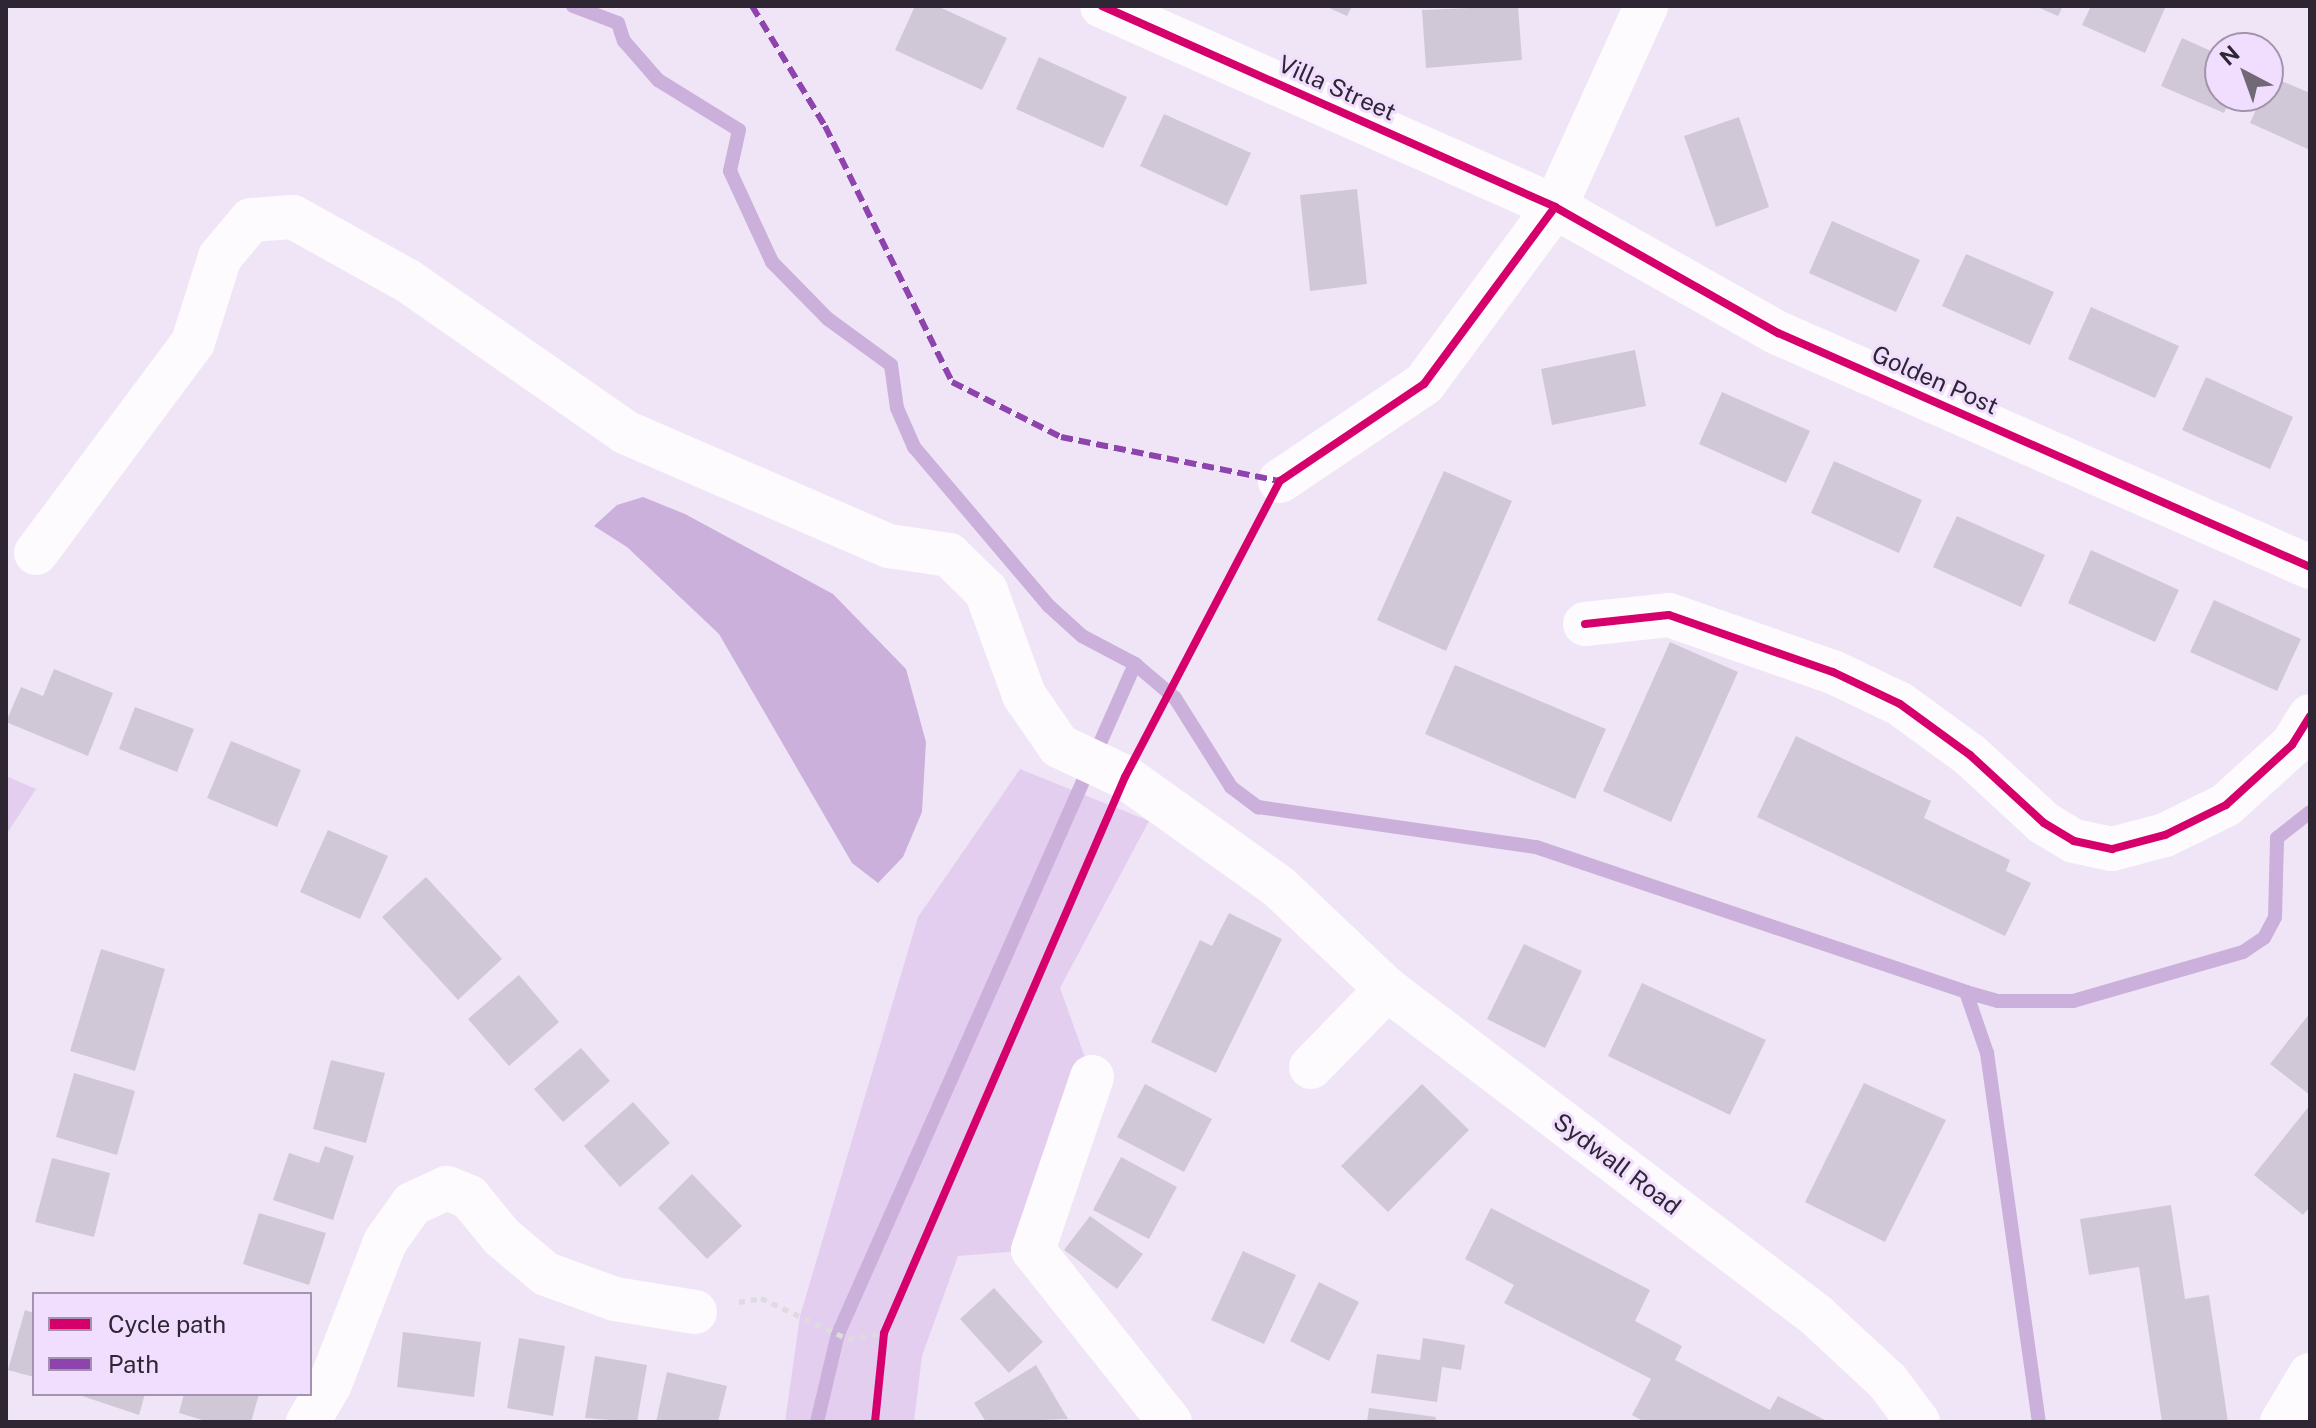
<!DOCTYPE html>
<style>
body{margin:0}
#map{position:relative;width:2316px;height:1428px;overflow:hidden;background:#f0e5f6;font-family:"Public Sans",sans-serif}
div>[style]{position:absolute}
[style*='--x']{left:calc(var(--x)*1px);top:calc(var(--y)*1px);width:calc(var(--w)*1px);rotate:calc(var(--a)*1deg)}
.green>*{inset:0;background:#e3ceef}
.water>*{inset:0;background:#cbb0db}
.stream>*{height:14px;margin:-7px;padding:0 7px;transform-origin:7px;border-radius:7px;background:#cbb0db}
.building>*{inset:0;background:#d1c8d7}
.path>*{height:5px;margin-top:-2.5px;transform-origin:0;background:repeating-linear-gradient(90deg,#dddae0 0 6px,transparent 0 12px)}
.minor>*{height:44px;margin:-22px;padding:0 22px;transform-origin:22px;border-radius:22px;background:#fdfbfe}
.quiet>*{height:6px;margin-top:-3px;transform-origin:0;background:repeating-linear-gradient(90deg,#8e44ad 0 12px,transparent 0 18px)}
.cycleway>*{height:8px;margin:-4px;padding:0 4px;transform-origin:4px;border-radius:4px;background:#d6006c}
span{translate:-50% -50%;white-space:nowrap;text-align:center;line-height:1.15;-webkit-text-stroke:6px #f1ddfe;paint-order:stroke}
.street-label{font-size:24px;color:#2e2633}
.frame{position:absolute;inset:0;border:8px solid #2e2633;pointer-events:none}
.legend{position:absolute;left:32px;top:1292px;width:280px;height:104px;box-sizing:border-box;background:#f1ddfe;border:2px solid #a394ad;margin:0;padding:10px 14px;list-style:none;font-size:24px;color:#2e2633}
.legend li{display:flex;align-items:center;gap:16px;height:40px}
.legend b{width:40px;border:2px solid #a394ad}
.north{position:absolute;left:2204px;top:32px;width:80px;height:80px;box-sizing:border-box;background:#f1ddfe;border:2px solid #a394ad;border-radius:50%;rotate:319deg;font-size:22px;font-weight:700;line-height:32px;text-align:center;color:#2e2633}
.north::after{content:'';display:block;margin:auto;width:28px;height:36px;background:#726977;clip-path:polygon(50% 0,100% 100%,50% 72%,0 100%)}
</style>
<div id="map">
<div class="green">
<div style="clip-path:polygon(1020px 769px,1149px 821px,1060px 988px,1092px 1077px,1033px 1250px,958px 1256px,922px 1356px,914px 1422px,785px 1422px,800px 1316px,918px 917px)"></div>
<div style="clip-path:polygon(6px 776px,36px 789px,6px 835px)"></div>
</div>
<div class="water">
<div style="clip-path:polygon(643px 497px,685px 514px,833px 594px,906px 669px,926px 742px,922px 812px,903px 857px,878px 883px,852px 863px,719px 634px,627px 547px,594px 526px,617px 505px)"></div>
</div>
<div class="stream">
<div style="--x:573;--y:6;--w:48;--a:20.7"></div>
<div style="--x:618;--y:23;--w:19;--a:72"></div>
<div style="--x:624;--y:41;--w:52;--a:48.9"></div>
<div style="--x:658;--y:80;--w:95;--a:31.7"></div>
<div style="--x:739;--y:130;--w:42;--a:102.4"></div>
<div style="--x:730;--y:171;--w:100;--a:65.2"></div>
<div style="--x:772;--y:262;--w:80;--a:45.5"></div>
<div style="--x:828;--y:319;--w:78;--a:36.1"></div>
<div style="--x:891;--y:365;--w:43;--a:82.1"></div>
<div style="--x:897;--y:408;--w:43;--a:66.4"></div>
<div style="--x:914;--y:447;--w:209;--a:49.7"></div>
<div style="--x:1049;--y:606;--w:45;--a:42.3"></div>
<div style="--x:1082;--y:636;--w:60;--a:27.8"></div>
<div style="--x:1135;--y:664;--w:52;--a:40.4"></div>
<div style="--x:1175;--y:698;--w:105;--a:57.8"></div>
<div style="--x:1231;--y:787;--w:34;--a:37"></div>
<div style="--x:1258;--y:807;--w:281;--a:8.2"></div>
<div style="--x:1536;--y:847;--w:454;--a:18.6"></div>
<div style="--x:1966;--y:992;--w:65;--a:71"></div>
<div style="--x:1987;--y:1053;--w:373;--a:82"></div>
<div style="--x:1966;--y:992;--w:33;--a:16"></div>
<div style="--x:1998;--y:1001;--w:75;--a:0"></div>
<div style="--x:2073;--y:1001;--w:177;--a:-16.1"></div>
<div style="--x:2243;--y:952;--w:25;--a:-34"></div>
<div style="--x:2264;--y:938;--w:24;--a:-62"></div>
<div style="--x:2275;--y:917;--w:79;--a:-88.5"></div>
<div style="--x:2277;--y:838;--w:42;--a:-38.2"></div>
<div style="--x:817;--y:1422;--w:90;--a:-76.6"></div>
<div style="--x:838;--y:1334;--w:733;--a:-66.09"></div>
</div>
<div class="building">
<div style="clip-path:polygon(915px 6px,937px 6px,1007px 38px,982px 90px,895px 50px)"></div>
<div style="clip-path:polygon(1325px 6px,1352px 6px,1347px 16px)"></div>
<div style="clip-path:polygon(1518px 6px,1522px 60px,1426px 68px,1422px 10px)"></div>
<div style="clip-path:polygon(2035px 6px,2063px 6px,2058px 16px)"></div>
<div style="clip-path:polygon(2091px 6px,2166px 6px,2145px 53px,2082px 25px)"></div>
<div style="clip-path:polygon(2182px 38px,2220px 55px,2220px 96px,2231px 96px,2224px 113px,2161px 86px)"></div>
<div style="clip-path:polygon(1039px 57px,1127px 97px,1103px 148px,1016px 109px)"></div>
<div style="clip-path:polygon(2270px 76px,2310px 93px,2310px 150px,2250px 123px,2262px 96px,2268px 96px)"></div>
<div style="clip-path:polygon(1164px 114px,1251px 153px,1227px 206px,1140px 166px)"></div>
<div style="clip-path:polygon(1739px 117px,1769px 207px,1716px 227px,1684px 136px)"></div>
<div style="clip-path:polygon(1357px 189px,1367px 284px,1310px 291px,1300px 195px)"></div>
<div style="clip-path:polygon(1832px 221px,1920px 260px,1896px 312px,1809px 273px)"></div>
<div style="clip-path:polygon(1966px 254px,2054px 292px,2030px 345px,1942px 306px)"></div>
<div style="clip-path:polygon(2091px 307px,2179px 346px,2155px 398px,2068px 359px)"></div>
<div style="clip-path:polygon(1635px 350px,1646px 406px,1552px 425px,1541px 369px)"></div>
<div style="clip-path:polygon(2206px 377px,2293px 417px,2270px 469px,2182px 430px)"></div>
<div style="clip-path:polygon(1722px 392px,1810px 431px,1786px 483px,1699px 444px)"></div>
<div style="clip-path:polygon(1834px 461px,1922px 500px,1899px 553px,1811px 513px)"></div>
<div style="clip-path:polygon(1444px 471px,1512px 501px,1446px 651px,1377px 620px)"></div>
<div style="clip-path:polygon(1957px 516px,2045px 555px,2021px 607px,1933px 567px)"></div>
<div style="clip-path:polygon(2091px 550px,2179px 590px,2155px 642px,2068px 603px)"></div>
<div style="clip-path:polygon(2214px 600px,2301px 639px,2277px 691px,2190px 652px)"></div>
<div style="clip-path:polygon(1670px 642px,1738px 672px,1671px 822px,1603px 791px)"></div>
<div style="clip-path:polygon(1455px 665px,1606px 729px,1575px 799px,1425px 734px)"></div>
<div style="clip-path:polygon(54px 669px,113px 693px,88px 756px,6px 722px,21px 687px,43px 696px)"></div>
<div style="clip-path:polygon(135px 707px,194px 729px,177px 772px,119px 749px)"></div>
<div style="clip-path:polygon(1796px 736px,1931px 801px,1924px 818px,2010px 860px,2006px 871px,2031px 883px,2005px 936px,1757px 817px)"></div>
<div style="clip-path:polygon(231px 741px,301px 770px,277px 827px,207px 798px)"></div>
<div style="clip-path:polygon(328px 830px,388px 856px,360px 919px,300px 892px)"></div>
<div style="clip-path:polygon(426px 877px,502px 959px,458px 1000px,382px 917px)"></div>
<div style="clip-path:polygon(1229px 913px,1282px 939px,1216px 1073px,1151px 1042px,1200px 940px,1212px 946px)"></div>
<div style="clip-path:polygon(1524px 944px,1582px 971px,1545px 1048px,1487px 1019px)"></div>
<div style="clip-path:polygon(101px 949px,165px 969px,135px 1071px,70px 1051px)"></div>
<div style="clip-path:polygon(519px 975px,559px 1022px,509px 1066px,468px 1019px)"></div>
<div style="clip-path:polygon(1642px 983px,1766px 1040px,1730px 1115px,1608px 1056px)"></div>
<div style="clip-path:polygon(2310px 1013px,2310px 1095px,2270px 1064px)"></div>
<div style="clip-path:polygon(581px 1048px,610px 1081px,563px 1122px,534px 1089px)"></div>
<div style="clip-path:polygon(331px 1060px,385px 1073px,366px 1143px,313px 1129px)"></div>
<div style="clip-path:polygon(74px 1073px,135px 1091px,117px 1155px,56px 1137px)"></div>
<div style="clip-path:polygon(1864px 1083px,1946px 1120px,1885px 1242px,1805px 1202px)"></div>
<div style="clip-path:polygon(1145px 1084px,1212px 1119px,1184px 1172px,1117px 1137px)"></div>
<div style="clip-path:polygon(1422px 1084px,1469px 1130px,1388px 1212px,1341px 1166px)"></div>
<div style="clip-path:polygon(633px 1102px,670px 1143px,620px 1187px,584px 1146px)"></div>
<div style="clip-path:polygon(2310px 1105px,2310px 1207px,2303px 1215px,2254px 1175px)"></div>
<div style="clip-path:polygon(325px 1146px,354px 1156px,333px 1220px,273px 1200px,289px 1153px,319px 1163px)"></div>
<div style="clip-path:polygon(1121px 1157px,1177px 1187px,1149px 1239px,1093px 1210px)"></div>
<div style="clip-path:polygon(52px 1158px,110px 1173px,94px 1237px,35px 1222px)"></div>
<div style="clip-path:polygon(692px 1174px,742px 1226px,707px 1259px,658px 1208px)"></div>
<div style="clip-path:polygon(2171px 1205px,2185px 1299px,2209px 1295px,2228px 1422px,2162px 1422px,2139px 1267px,2089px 1275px,2080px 1219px)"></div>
<div style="clip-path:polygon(1491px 1208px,1650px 1290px,1635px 1321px,1682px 1346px,1675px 1360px,1770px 1410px,1778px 1396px,1829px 1422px,1645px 1422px,1632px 1415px,1651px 1379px,1504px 1303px,1514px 1285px,1465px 1259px)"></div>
<div style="clip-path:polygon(259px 1213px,326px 1233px,309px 1285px,243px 1264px)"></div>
<div style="clip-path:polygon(1090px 1216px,1143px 1254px,1117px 1289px,1064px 1250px)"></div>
<div style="clip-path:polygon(1243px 1251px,1296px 1275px,1264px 1344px,1211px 1320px)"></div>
<div style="clip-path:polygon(1319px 1282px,1359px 1302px,1329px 1361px,1290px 1341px)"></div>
<div style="clip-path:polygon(994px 1288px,1043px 1342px,1009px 1373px,960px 1319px)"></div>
<div style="clip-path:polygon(25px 1310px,34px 1313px,34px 1377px,8px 1370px)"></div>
<div style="clip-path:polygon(403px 1332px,481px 1342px,474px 1397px,397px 1387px)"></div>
<div style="clip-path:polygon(519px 1338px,565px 1346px,553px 1416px,507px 1408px)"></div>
<div style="clip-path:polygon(1423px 1338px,1465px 1345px,1461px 1370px,1442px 1367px,1437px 1402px,1371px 1393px,1377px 1354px,1420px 1360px)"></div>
<div style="clip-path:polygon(595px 1356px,647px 1365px,637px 1422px,585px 1418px)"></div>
<div style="clip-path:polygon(1036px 1365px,1068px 1419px,986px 1422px,974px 1403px)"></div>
<div style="clip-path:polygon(667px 1372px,727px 1386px,718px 1422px,656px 1422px)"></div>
<div style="clip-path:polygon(76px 1394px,145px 1394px,139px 1415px)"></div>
<div style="clip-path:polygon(184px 1394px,259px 1394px,251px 1422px,209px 1422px,179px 1413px)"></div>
<div style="clip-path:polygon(1369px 1408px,1436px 1417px,1435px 1422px,1367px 1422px)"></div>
</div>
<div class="path">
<div style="--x:739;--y:1302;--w:22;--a:-10"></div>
<div style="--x:761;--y:1298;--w:96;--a:25.2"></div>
<div style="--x:848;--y:1339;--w:36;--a:-9"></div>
</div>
<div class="minor">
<div style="--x:1102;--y:6;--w:496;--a:23.9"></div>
<div style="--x:1555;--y:207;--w:256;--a:29.5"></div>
<div style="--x:1778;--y:333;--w:581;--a:23.74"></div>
<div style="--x:1280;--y:481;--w:174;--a:-34"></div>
<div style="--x:1424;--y:384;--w:220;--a:-53.5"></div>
<div style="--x:1555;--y:207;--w:221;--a:-65.6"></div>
<div style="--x:36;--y:553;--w:263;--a:-53.3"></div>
<div style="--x:193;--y:342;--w:89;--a:-72.4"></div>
<div style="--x:220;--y:257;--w:48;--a:-50"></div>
<div style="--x:251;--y:220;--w:42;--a:-4.1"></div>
<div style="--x:293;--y:217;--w:132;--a:29.1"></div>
<div style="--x:408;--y:281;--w:264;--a:34.8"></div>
<div style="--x:625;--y:432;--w:288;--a:23.4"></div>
<div style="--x:889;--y:546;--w:61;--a:8.5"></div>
<div style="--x:949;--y:555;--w:52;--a:44.2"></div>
<div style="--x:986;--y:591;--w:111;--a:69.9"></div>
<div style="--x:1024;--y:695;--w:62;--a:55.5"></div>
<div style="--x:1059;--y:746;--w:73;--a:25.2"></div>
<div style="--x:1125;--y:777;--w:189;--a:35.5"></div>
<div style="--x:1279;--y:887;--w:149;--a:43.4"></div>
<div style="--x:1387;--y:989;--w:539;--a:37.23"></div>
<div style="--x:1816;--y:1315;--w:98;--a:42.9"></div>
<div style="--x:1888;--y:1382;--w:50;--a:53.1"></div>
<div style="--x:1585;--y:624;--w:84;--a:-6.1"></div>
<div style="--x:1669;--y:615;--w:174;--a:19.2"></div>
<div style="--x:1833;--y:672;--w:74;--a:25.5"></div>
<div style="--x:1900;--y:704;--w:87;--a:36.1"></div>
<div style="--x:1970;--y:755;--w:100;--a:42.6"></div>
<div style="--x:2044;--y:823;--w:35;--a:31"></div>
<div style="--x:2074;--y:841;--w:39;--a:12"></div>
<div style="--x:2112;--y:849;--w:55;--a:-14.8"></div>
<div style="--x:2165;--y:835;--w:68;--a:-26.2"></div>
<div style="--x:2226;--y:805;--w:89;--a:-42.3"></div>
<div style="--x:2292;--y:745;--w:34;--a:-58"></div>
<div style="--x:1311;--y:1067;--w:109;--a:-45.7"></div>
<div style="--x:1092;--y:1077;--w:183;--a:108.8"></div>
<div style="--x:1033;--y:1250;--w:220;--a:51.5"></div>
<div style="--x:308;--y:1422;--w:44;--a:-59.9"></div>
<div style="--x:330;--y:1384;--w:152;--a:-68.8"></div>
<div style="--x:385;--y:1242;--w:47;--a:-54.6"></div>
<div style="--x:412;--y:1204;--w:38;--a:-25"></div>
<div style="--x:447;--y:1188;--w:24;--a:22"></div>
<div style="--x:469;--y:1197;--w:52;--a:50.5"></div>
<div style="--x:502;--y:1237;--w:57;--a:40.1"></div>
<div style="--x:546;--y:1274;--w:73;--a:19.9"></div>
<div style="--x:615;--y:1299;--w:81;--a:9.2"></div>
<div style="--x:2282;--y:1422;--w:55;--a:-59.2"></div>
</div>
<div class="quiet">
<div style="--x:752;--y:6;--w:140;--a:58.7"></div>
<div style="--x:825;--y:126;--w:286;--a:63.6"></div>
<div style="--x:952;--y:382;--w:122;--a:26.8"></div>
<div style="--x:1061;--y:437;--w:223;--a:11.4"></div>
</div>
<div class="cycleway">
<div style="--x:1102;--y:6;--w:496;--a:23.9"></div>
<div style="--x:1555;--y:207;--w:256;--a:29.5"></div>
<div style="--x:1778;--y:333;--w:581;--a:23.74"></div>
<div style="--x:1585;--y:624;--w:84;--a:-6.1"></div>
<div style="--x:1669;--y:615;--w:174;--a:19.2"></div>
<div style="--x:1833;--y:672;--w:74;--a:25.5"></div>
<div style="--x:1900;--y:704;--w:87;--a:36.1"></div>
<div style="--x:1970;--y:755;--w:100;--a:42.6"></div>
<div style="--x:2044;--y:823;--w:35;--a:31"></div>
<div style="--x:2074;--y:841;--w:39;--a:12"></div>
<div style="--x:2112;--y:849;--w:55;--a:-14.8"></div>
<div style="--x:2165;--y:835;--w:68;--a:-26.2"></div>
<div style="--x:2226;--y:805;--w:89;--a:-42.3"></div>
<div style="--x:2292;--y:745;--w:34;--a:-58"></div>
<div style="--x:875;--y:1422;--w:89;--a:-84.2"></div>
<div style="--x:884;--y:1333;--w:606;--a:-66.57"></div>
<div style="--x:1125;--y:777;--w:334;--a:-62.4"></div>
<div style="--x:1280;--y:481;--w:174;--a:-34"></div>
<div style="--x:1424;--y:384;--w:220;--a:-53.5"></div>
</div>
<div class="street-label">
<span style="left:1337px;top:88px;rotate:24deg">Villa Street</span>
<span style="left:1935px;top:380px;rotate:24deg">Golden Post</span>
<span style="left:1617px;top:1164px;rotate:37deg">Sydwall Road</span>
</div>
<div class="frame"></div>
<ul class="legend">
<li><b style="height:10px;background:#d6006c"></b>Cycle path</li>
<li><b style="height:10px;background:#8e44ad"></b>Path</li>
</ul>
<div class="north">N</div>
</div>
